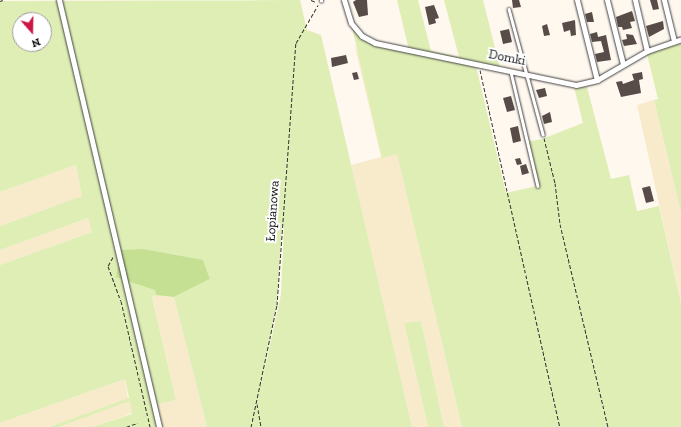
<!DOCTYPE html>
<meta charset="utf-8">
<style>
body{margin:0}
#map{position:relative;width:681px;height:427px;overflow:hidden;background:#fff8ef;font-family:"Zilla Slab",serif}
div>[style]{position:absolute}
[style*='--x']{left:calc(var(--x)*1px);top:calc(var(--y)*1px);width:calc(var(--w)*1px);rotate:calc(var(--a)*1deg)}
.farmland>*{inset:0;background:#f8ebcc}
.green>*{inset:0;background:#deeeb4}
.forest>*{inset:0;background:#c5e092}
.building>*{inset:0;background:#584c49}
.path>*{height:1px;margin-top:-0.5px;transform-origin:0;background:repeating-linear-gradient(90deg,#303030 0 4px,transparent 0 6px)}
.roads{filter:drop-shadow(0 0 1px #414141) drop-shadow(0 0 1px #414141)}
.service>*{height:2.5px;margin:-1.25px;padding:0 1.25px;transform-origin:1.25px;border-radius:1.25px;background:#fff}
.minor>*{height:5px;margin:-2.5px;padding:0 2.5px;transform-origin:2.5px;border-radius:2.5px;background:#fff}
span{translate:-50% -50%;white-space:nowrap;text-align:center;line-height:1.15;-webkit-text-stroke:4px #fff;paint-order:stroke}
.street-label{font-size:13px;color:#0e0e0e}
.north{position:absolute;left:12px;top:12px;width:40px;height:40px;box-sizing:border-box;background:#fff;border:1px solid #9f9f9f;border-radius:50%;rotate:160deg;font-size:11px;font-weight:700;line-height:16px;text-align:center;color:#0e0e0e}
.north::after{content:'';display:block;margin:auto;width:14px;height:18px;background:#cc1746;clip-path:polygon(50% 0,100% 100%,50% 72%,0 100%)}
</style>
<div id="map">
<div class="farmland">
<div style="clip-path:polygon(354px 43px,397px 153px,462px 427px,444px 427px,421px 321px,404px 323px,428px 427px,412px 427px,351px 165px,381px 157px)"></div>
<div style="clip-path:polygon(654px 100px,681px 213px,681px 303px,637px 105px)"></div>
<div style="clip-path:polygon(76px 165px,82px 196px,0 226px,0 192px)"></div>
<div style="clip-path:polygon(88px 218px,92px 232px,0 265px,0 250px)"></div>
<div style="clip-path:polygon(156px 295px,174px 297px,207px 427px,163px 427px,157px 404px,176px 400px,152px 296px)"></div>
<div style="clip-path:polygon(125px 379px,128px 399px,49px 427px,0 427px,0 423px)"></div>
<div style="clip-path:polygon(130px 401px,133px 413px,92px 427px,59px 427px)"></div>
</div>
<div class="green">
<div style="clip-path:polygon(evenodd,300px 0,307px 30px,321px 35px,412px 427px,207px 427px,174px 297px,210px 279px,203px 260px,155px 290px,156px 295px,152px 297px,176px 400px,157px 404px,163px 427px,92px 427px,132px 414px,130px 401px,59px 427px,49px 427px,129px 398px,125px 379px,0 423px,0 265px,92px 232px,88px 218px,0 250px,0 226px,82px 196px,76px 165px,0 192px,0 1px,300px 0,20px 20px,44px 20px,44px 44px,20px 44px,20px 20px,300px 0,282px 225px,284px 225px,281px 294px,261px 387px,277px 305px,282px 225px)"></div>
<div style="clip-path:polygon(397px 0,418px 0,431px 51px,459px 57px,444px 0,483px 0,500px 68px,476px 66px,506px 193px,537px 186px,526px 142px,542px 139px,583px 123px,574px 87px,587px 87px,611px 179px,629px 175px,637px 211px,659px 206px,681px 303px,681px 427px,462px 427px,397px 154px,382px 158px,351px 23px,362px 36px,375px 43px,409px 50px)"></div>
<div style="clip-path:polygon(681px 42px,681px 213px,654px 100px,658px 99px,647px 54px)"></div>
<div style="clip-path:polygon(421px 321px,444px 427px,428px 427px,404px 323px)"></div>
</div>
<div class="forest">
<div style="clip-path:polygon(143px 249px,203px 260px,210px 279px,174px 297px,156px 295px,155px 290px,116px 277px,121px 250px)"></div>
</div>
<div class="building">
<div style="clip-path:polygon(356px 0,367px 0,368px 15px,359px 17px,353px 2px)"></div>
<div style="clip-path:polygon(512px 0,519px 0,521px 7px,513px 8px)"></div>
<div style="clip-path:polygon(650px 0,657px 0,659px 9px,653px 10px)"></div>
<div style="clip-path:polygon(434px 5px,439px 18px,435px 19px,436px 23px,429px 25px,425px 7px)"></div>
<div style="clip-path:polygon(632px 11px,635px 21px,630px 22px,632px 28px,623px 30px,622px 27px,618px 27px,616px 17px)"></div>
<div style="clip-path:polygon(592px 12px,594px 22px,587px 22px,585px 14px)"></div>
<div style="clip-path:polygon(575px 20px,576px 35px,571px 36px,570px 30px,564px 32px,562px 23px)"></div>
<div style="clip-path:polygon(663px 21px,664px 29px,649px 37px,646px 26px)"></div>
<div style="clip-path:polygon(547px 24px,550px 35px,544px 36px,542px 26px)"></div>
<div style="clip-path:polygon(509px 29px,512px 42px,503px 44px,500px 31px)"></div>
<div style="clip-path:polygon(597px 32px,598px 37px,606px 35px,611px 60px,597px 62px,595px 54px,604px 52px,601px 41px,592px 42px,590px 34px)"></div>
<div style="clip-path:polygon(626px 34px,633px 35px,637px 44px,624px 46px,622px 40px,627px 39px)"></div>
<div style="clip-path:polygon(346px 55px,348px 63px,332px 67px,331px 58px)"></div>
<div style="clip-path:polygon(357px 72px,359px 79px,354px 80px,352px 73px)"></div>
<div style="clip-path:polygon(642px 72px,643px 79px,639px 80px,641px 93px,621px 97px,616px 82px,622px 81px,623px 84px,634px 80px,632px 74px)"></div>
<div style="clip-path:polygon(545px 88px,547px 96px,539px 98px,536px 90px)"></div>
<div style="clip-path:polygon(511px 96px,515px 110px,507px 112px,503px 98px)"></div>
<div style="clip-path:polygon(550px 112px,552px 122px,544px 124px,542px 116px)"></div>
<div style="clip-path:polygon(518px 126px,521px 141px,513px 143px,510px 128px)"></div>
<div style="clip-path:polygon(520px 158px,522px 164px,517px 165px,515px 159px)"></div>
<div style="clip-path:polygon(526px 164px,529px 173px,522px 175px,520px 166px)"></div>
<div style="clip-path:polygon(650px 186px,654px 201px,646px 203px,642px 188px)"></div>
</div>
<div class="path">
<div style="--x:311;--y:0;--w:5;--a:22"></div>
<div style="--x:0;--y:1;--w:3;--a:-18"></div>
<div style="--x:480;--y:70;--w:366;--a:77.4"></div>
<div style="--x:544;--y:138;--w:46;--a:76.3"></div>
<div style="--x:555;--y:183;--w:41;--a:83"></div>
<div style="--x:560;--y:224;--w:209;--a:76.7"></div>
<div style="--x:113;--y:257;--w:10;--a:119"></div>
<div style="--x:108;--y:266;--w:37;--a:70"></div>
<div style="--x:121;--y:301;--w:129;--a:77"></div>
<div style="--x:257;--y:404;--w:23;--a:80"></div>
<div style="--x:126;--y:427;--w:12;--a:-20"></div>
<div style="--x:251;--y:427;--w:125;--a:-78"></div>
<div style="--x:277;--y:305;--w:263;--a:-85.9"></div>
<div style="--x:296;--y:43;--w:44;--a:-59.9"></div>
</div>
<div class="roads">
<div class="service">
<div style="--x:321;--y:1;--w:1;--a:-90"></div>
<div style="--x:509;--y:9;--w:130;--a:74.8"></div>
<div style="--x:511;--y:72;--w:117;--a:76.7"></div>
</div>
<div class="minor">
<div style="--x:59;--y:0;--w:439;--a:76.8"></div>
<div style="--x:344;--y:0;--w:24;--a:73"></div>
<div style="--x:351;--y:23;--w:17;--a:50"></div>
<div style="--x:362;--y:36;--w:15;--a:28"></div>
<div style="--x:375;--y:43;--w:205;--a:11.8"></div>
<div style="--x:576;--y:85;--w:22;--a:-13"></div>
<div style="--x:597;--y:80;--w:58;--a:-30.1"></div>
<div style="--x:647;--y:51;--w:36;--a:-19"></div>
<div style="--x:577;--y:0;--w:82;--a:76"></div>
<div style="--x:607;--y:0;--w:66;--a:76"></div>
<div style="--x:635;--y:0;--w:52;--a:76.8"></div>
<div style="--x:664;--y:0;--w:42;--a:76.3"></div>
</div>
</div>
<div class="street-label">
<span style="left:507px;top:58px;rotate:11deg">Domki</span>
<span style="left:273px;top:211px;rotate:-86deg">Łopianowa</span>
</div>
<div class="north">N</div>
</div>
